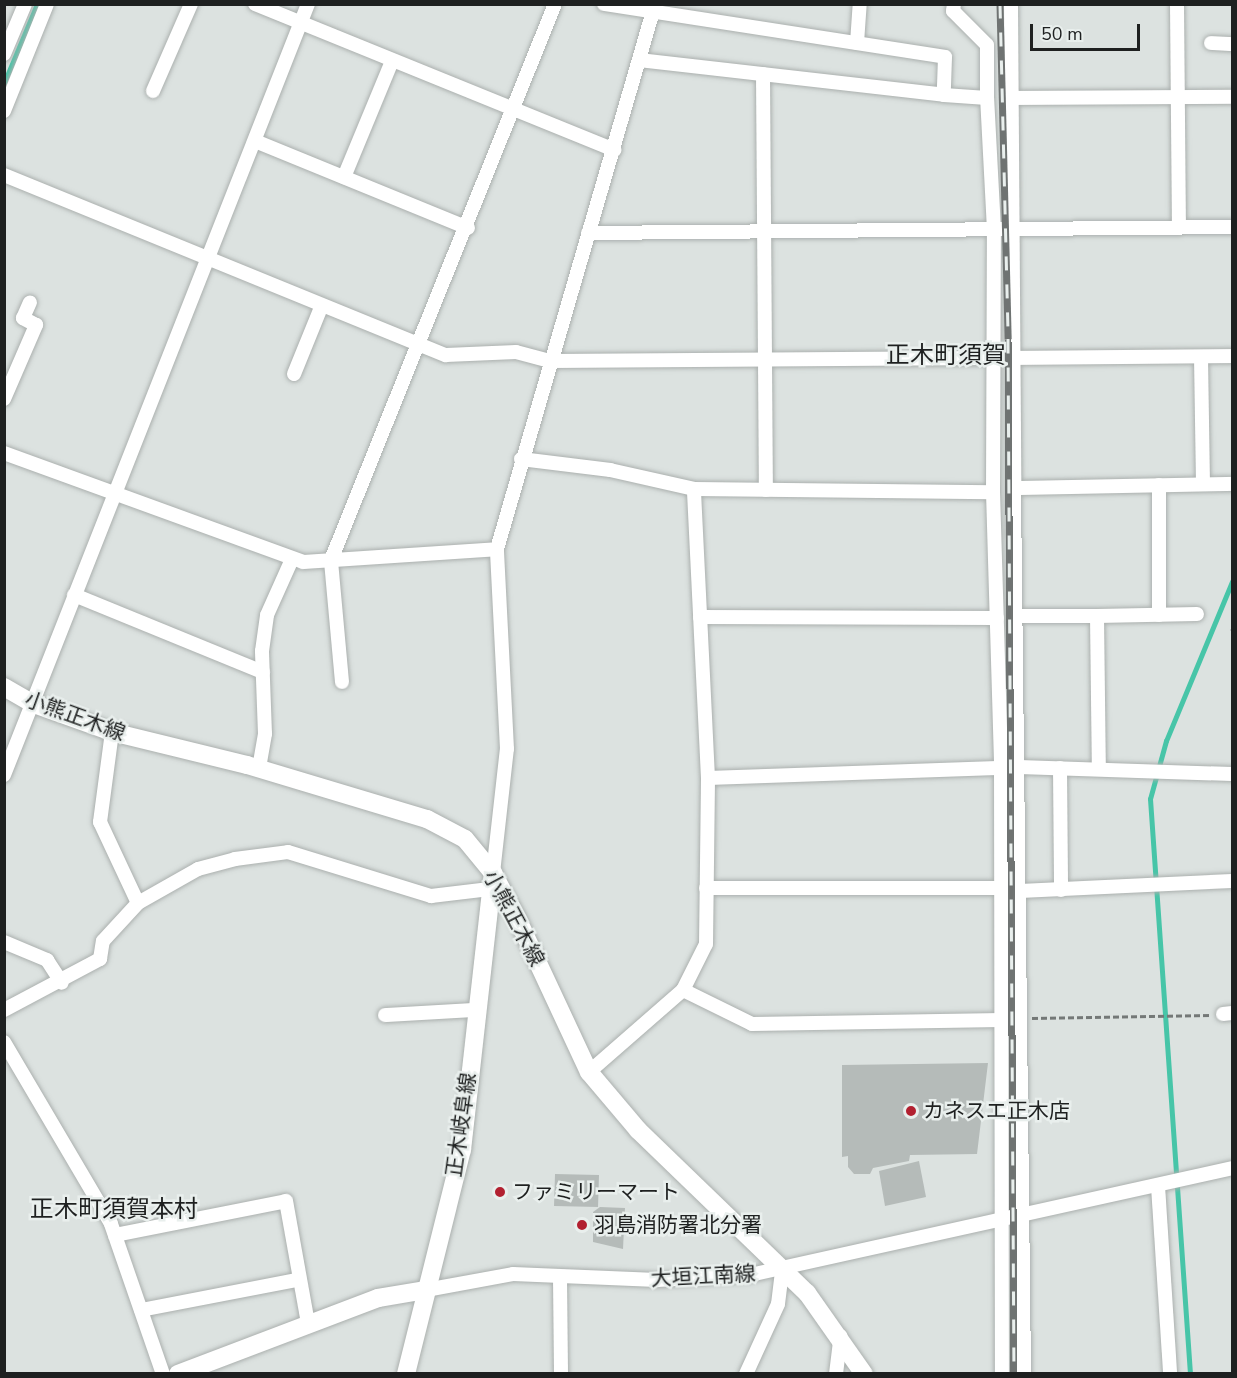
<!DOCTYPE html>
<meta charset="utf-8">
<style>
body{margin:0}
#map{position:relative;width:1237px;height:1378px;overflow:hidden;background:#dce2e0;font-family:"Nunito Sans","Noto Sans JP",sans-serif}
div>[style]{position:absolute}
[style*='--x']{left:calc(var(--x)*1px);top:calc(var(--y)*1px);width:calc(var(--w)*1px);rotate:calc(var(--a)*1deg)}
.stream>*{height:4.5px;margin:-2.25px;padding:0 2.25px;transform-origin:2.25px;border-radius:2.25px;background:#47c5a8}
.building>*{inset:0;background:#b5bbb9}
.path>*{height:3px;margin-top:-1.5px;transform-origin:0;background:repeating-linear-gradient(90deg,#747877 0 6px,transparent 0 9px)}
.roads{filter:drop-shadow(0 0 2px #abb0ae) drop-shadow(0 0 2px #abb0ae)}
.minor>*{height:14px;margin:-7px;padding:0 7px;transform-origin:7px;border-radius:7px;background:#fff}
.major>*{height:18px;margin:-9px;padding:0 9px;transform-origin:9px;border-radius:9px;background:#fff}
.rail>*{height:7px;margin-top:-3.5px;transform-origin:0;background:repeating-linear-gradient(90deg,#e9efed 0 14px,#6f7372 0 28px);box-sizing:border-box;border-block:2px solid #6f7372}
.dots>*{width:16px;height:16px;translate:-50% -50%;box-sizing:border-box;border:3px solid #e9efed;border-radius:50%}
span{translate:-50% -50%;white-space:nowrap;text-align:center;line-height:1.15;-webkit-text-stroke:5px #e9efed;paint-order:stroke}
.street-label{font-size:21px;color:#1e2020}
.poi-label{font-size:21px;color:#1e2020}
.left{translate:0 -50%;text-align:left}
.quarter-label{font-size:24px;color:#1e2020}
.frame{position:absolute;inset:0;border:6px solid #1e2020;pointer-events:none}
.scale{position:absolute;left:1030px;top:24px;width:110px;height:27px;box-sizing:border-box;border:3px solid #1e2020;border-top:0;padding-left:8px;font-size:18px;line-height:21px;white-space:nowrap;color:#1e2020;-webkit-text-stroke:4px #e9efed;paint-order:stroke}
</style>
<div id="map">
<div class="stream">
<div style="--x:4;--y:83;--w:86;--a:-67.3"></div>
<div style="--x:1190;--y:1374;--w:576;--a:-93.98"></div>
<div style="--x:1150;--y:799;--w:60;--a:-74.6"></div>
<div style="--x:1166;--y:741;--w:172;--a:-67.5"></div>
</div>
<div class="building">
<div style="clip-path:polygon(988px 1063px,977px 1154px,910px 1155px,909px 1161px,873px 1168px,870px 1174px,854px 1174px,848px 1167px,848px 1156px,842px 1157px,842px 1065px)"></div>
<div style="clip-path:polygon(919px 1161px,926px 1197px,885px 1206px,879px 1171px)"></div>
<div style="clip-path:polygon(555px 1174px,599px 1175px,598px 1207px,554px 1206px)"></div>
<div style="clip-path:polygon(600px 1207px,625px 1208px,623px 1249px,593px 1242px,593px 1212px)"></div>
</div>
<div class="path">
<div style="--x:1232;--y:629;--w:1;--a:90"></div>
<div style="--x:1032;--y:1018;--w:179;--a:-1"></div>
</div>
<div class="roads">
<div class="minor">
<div style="--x:255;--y:4;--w:388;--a:22.1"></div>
<div style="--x:604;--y:4;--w:345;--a:8.8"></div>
<div style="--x:945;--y:57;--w:38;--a:92"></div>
<div style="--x:944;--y:95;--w:43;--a:4"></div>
<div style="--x:987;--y:98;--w:53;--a:-90"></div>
<div style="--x:987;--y:45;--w:48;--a:-135"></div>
<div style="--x:953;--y:11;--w:7;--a:-82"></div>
<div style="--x:1011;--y:4;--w:484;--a:89.6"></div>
<div style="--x:1177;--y:4;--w:221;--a:89.5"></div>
<div style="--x:857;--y:43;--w:39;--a:-86"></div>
<div style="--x:1211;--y:43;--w:21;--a:3"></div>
<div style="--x:4;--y:54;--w:54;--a:-67.2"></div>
<div style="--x:639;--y:60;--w:307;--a:6.5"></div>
<div style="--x:763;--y:74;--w:416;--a:89.6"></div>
<div style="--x:153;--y:91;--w:95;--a:-66.4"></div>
<div style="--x:1013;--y:98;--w:219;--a:-0.3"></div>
<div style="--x:4;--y:111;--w:115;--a:-68.1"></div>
<div style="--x:255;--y:141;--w:230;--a:22.2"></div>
<div style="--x:4;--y:175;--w:477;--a:22.2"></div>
<div style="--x:446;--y:355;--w:70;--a:-2.5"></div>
<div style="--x:516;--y:352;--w:35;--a:15"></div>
<div style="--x:550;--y:361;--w:434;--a:-0.4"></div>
<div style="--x:344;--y:177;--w:126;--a:-67.5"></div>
<div style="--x:588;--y:233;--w:644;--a:-0.53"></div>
<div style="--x:1201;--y:357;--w:127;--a:89.1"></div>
<div style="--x:1014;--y:358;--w:218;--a:-0.5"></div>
<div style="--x:294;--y:374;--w:74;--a:-67.9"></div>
<div style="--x:4;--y:399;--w:81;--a:-66.6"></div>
<div style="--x:36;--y:325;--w:15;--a:-152"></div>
<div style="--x:23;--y:318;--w:17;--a:-66"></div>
<div style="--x:4;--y:453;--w:318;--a:20"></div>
<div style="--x:303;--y:562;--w:194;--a:-3.8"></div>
<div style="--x:521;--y:459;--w:90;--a:7"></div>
<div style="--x:610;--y:470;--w:86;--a:12.7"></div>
<div style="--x:694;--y:489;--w:299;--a:0.6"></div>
<div style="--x:993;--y:492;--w:262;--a:-89.8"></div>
<div style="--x:994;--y:230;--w:132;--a:-93"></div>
<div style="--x:1159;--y:485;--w:130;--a:90"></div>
<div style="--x:993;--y:492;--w:276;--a:88.3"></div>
<div style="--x:1001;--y:768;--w:606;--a:89.91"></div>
<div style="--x:74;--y:595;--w:204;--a:22.2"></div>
<div style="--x:1017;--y:616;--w:80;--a:0"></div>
<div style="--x:1097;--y:616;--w:153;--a:89.3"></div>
<div style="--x:1097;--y:616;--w:100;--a:-1.1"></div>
<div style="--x:700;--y:617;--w:297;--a:0.2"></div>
<div style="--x:342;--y:682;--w:122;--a:-95.2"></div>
<div style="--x:331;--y:560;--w:599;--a:-68.06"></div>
<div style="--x:112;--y:732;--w:91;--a:97.6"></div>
<div style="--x:100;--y:822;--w:89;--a:64.9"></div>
<div style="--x:259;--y:768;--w:35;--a:-80"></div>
<div style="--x:265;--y:734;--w:83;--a:-92.1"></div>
<div style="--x:262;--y:651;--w:36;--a:-82"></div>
<div style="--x:267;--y:615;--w:61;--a:-65.9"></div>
<div style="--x:1060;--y:768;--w:122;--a:89.5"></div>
<div style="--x:4;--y:775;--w:829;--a:-68.48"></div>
<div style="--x:708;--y:778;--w:311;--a:-2"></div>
<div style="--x:1019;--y:767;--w:213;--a:1.9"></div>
<div style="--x:493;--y:873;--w:125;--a:-83.6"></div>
<div style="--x:507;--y:749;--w:200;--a:-92.9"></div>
<div style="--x:497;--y:549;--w:567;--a:-73.83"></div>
<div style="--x:706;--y:888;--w:295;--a:0"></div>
<div style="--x:1020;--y:891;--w:212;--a:-2.7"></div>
<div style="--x:4;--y:942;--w:47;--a:22.7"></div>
<div style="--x:47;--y:960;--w:27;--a:57"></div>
<div style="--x:683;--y:990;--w:77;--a:26.2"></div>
<div style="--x:752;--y:1024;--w:250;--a:-0.9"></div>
<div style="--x:4;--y:1010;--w:109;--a:-28"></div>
<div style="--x:100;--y:959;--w:18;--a:-81"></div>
<div style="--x:103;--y:941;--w:52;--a:-47.4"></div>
<div style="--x:138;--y:903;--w:69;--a:-29.5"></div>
<div style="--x:198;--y:869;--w:38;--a:-15"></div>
<div style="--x:235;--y:859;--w:53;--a:-7.5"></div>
<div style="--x:288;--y:852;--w:150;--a:17.1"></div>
<div style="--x:431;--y:896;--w:59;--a:-6.8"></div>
<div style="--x:1223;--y:1014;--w:9;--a:-6"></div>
<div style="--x:385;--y:1015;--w:90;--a:-3.2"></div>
<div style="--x:4;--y:1042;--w:211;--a:59.5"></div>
<div style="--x:111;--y:1224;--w:159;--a:70.9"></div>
<div style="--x:589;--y:1072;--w:125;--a:-41.1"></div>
<div style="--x:683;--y:990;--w:51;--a:-63.4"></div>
<div style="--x:706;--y:944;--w:166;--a:-89.3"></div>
<div style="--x:708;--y:778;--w:289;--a:-92.8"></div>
<div style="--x:1158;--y:1186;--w:188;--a:86.3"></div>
<div style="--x:115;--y:1235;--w:174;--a:-11.2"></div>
<div style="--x:286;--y:1201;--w:124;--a:79.8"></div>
<div style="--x:560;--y:1277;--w:97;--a:89.4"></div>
<div style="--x:426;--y:1290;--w:88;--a:-10.4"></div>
<div style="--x:513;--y:1274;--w:144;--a:2.4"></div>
<div style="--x:657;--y:1280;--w:93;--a:-3.1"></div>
<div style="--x:750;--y:1275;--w:494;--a:-12.5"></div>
<div style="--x:141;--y:1310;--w:159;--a:-10.9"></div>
<div style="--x:746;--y:1374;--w:77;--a:-65.4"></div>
<div style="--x:778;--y:1304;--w:35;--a:-83"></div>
<div style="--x:836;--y:1374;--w:38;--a:-83"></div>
<div style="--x:1024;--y:1374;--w:886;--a:-90.65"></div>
<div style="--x:1014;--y:488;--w:218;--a:-1.1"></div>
</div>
<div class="major">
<div style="--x:4;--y:687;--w:34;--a:30"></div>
<div style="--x:34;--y:704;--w:83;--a:19.7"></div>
<div style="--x:112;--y:732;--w:139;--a:13.7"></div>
<div style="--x:247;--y:765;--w:188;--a:16.7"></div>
<div style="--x:427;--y:819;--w:43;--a:27.8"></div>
<div style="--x:465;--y:839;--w:44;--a:50.5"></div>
<div style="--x:493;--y:873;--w:53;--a:62"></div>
<div style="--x:518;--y:920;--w:168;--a:65"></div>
<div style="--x:589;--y:1072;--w:76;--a:49.8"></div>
<div style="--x:638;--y:1130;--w:235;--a:44"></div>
<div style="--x:807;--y:1293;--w:99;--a:54.9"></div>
<div style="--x:178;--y:1374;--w:214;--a:-20.8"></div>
<div style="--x:378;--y:1298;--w:49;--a:-9.5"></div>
<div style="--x:406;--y:1374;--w:231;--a:-76"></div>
<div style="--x:462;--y:1150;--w:279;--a:-83.6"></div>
</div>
</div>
<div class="rail">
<div style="--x:1000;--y:4;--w:335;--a:88.6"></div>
<div style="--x:1008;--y:339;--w:1035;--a:89.67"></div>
</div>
<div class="dots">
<div style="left:911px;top:1111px;background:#b22030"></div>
<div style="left:500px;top:1192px;background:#b22030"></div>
<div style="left:582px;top:1225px;background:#b22030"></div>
</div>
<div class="street-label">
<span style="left:75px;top:716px;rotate:20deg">小熊正木線</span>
<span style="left:514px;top:918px;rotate:62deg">小熊正木線</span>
<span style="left:461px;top:1125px;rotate:-82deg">正木岐阜線</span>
<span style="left:703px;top:1276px;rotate:-3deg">大垣江南線</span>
</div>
<div class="poi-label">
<span class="left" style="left:923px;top:1111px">カネスエ正木店</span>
<span class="left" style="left:512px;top:1192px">ファミリーマート</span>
<span class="left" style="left:594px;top:1225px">羽島消防署北分署</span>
</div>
<div class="quarter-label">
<span style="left:946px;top:356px">正木町須賀</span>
<span style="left:114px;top:1210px">正木町須賀本村</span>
</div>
<div class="frame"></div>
<div class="scale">50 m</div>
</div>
